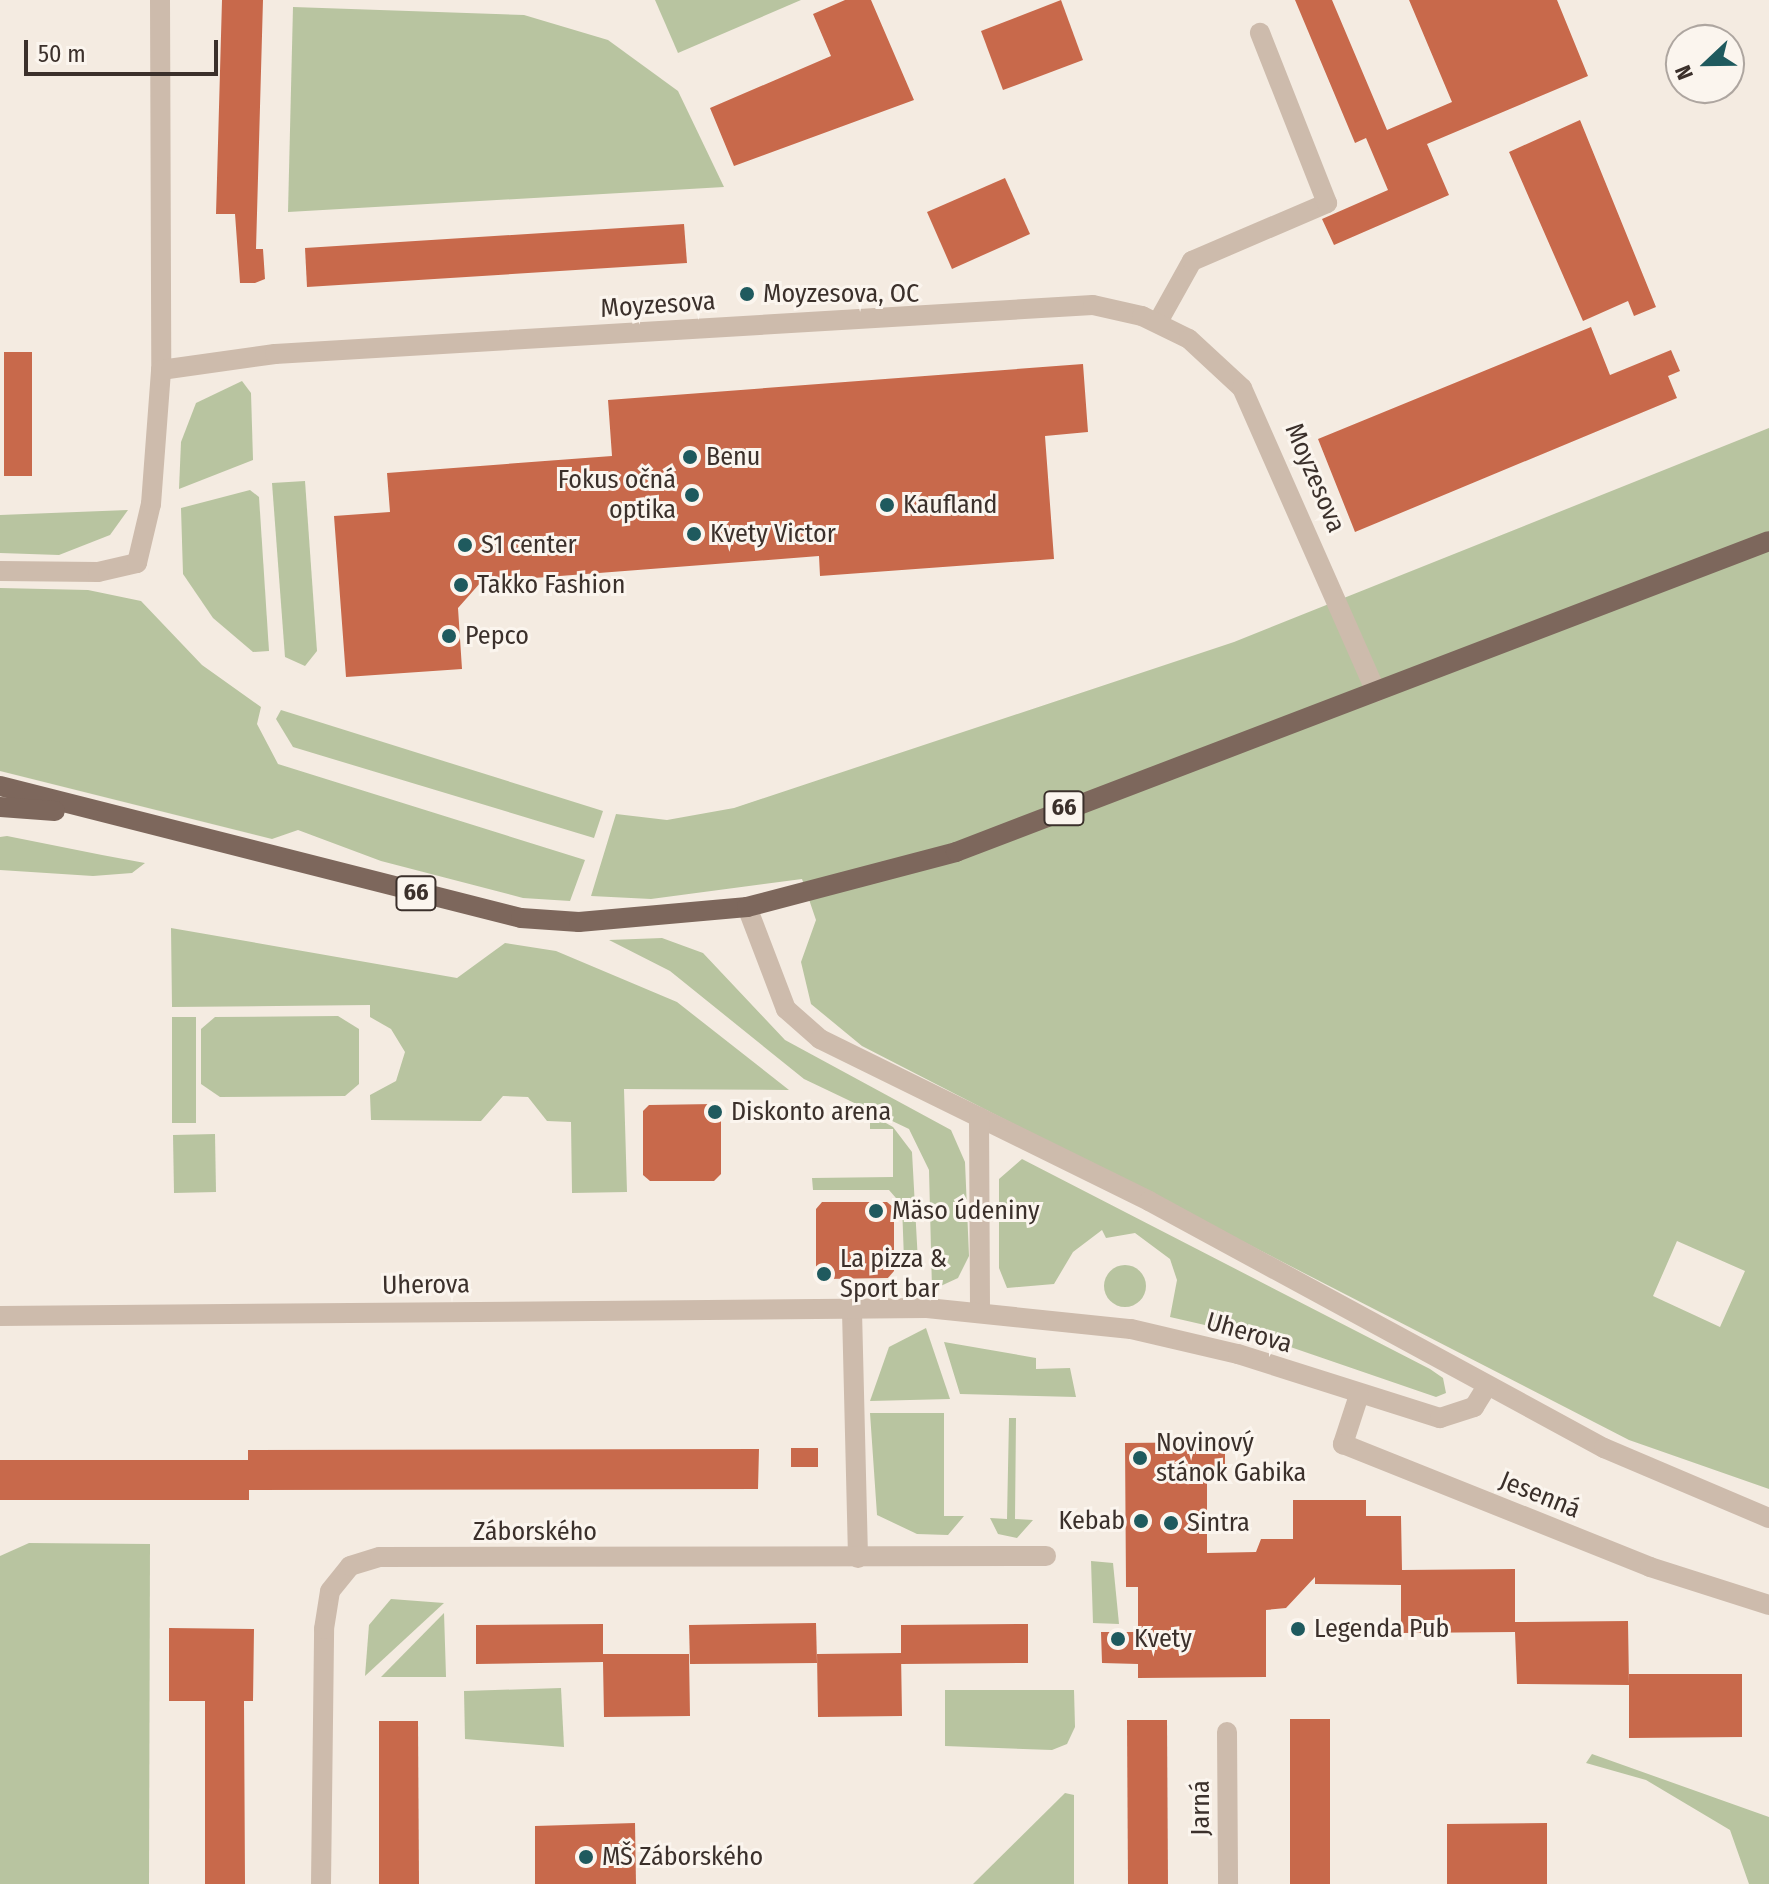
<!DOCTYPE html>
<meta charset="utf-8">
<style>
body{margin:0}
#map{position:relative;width:1769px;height:1884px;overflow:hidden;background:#f4ebe1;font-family:"Fira Sans Condensed",sans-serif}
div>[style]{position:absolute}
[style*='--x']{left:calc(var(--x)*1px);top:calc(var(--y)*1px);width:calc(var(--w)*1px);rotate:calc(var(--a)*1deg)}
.green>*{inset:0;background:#b8c4a0}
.round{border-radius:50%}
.building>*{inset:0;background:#c8694b}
.minor>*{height:20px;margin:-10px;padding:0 10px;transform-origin:10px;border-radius:10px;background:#cdbbac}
.major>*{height:20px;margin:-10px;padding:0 10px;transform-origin:10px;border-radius:10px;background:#7d675c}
.dots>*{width:22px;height:22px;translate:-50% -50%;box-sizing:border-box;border:4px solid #fbf5ee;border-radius:50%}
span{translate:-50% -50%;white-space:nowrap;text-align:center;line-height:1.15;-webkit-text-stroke:6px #fbf5ee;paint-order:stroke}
.shield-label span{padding:2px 6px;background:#fbf5ee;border:2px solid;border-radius:6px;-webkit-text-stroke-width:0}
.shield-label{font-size:24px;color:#3b302b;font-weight:700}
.poi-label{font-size:26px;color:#3b302b}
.left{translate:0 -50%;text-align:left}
.right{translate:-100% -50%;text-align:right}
.street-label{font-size:26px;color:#3b302b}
.north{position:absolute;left:1665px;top:24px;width:80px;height:80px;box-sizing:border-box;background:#fbf5ee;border:2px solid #aea6a0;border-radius:50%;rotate:248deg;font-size:22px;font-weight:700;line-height:32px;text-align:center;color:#3b302b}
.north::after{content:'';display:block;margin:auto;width:28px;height:36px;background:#1f5a5e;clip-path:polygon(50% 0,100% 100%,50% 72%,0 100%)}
.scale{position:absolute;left:24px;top:40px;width:194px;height:36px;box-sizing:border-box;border:4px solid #3b302b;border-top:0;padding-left:10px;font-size:24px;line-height:28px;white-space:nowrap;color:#3b302b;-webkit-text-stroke:6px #fbf5ee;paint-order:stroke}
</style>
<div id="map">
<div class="green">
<div style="clip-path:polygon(655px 0,801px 0,678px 53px)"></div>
<div style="clip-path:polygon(293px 7px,524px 15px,608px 40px,678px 91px,724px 187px,288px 212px)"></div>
<div style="clip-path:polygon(242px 381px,251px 393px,253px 460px,179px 489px,181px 442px,196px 403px)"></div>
<div style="clip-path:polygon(evenodd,1769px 428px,1769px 1489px,1629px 1440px,862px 1046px,811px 1004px,801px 962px,816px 920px,802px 879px,651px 899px,591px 896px,616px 814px,667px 820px,734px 808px,1234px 642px,1769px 428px,1677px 1241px,1745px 1271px,1720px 1327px,1653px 1296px,1677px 1241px)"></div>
<div style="clip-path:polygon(305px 481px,317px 651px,305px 666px,285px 657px,272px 483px)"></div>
<div style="clip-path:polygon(250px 490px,259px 497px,269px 651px,253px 652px,213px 618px,183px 574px,181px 508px)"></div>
<div style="clip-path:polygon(128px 510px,110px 535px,59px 555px,0 553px,0 515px)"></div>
<div style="clip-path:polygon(0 588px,88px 590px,141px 601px,202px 665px,261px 707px,257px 724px,278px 764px,585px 860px,570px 901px,523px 898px,381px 861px,298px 830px,272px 839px,0 771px)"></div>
<div style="clip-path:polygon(281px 710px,603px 811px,594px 838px,293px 747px,276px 719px)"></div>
<div style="clip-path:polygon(7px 836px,102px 855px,145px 863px,132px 873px,93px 876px,0 870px,0 837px)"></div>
<div style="clip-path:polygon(171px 928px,457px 978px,505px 943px,556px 951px,677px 1002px,789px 1090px,624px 1089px,627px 1192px,572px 1193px,571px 1122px,547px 1121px,528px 1097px,503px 1096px,481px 1121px,371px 1120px,370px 1095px,396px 1081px,405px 1052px,391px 1029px,370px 1017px,370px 1005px,172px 1007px)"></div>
<div style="clip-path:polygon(662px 938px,703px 953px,785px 1040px,951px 1130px,965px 1162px,969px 1256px,958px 1278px,932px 1290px,929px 1170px,909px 1129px,804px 1079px,670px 971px,609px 940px)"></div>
<div style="clip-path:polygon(338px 1016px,359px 1029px,359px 1084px,345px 1096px,220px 1097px,201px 1084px,201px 1029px,215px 1017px)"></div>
<div style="clip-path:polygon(172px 1017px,196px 1017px,196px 1123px,172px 1123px)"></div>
<div style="clip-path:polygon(870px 1114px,893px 1127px,912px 1152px,918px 1262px,904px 1260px,902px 1205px,889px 1190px,813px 1190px,812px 1178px,893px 1177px,893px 1129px,870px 1129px)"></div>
<div style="clip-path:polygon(215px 1134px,216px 1192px,174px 1193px,173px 1135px)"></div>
<div style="clip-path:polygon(1022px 1159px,1430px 1369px,1443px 1378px,1446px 1393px,1436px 1397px,1270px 1340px,1170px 1317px,1177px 1280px,1170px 1259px,1135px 1233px,1106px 1238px,1102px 1230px,1073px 1252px,1054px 1284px,1007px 1288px,999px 1268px,999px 1179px)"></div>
<div class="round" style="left:1104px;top:1265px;width:42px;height:42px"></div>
<div style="clip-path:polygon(926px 1328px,950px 1399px,870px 1401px,889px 1347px)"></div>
<div style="clip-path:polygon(944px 1342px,1036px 1358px,1036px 1369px,1070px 1368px,1076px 1397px,960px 1394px)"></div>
<div style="clip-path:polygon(870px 1413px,944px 1413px,944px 1516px,964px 1516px,948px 1535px,917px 1534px,877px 1515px)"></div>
<div style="clip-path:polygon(1009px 1418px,1016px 1418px,1015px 1519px,1033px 1520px,1017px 1538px,998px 1534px,990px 1518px,1007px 1519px)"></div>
<div style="clip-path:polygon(29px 1543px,150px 1544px,149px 1884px,0 1884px,0 1556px)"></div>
<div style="clip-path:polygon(1091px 1561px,1113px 1563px,1119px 1624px,1093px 1623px)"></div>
<div style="clip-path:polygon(391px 1599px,444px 1603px,365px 1676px,369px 1625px)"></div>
<div style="clip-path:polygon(444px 1613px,446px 1677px,381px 1677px)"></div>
<div style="clip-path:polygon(561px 1688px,564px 1747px,465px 1739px,464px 1691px)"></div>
<div style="clip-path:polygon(945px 1690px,1074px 1690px,1075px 1727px,1067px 1744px,1052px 1750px,945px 1746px)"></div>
<div style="clip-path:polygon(1592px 1754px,1769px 1817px,1769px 1884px,1749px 1884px,1730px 1830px,1646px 1780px,1586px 1763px)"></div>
<div style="clip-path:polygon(1065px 1793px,1074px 1795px,1074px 1884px,973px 1884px)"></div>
</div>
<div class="building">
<div style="clip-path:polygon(222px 0,263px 0,256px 249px,263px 249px,265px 279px,255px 283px,240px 283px,235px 214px,216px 214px)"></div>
<div style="clip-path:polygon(845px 0,871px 0,914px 100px,734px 166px,710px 108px,831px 56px,813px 14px)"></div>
<div style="clip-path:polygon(1061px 0,1083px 60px,1003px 90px,981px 31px)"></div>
<div style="clip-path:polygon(1295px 0,1332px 0,1387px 130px,1452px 102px,1409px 0,1557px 0,1588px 76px,1427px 144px,1449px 195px,1334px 245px,1322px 219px,1388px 190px,1366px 138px,1355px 143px)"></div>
<div style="clip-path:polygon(1580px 120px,1656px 307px,1634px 316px,1628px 301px,1583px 321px,1509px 152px)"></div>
<div style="clip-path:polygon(1005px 178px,1030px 234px,952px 269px,927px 212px)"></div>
<div style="clip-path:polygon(684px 224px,687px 263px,307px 287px,305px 248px)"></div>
<div style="clip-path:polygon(1591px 327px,1610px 375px,1671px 350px,1680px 371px,1668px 376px,1677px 398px,1355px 532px,1318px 439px)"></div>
<div style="clip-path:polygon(4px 352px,32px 352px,32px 476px,4px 476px)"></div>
<div style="clip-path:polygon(1083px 364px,1088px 432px,1045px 436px,1054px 559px,820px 576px,819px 556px,481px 582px,458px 608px,462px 669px,346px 677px,334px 516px,390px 512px,387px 473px,612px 456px,608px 400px)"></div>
<div style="clip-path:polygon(714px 1104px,721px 1111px,721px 1174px,714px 1181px,650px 1181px,643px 1175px,643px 1111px,649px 1105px)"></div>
<div style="clip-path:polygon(822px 1202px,887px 1202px,894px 1208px,894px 1271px,888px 1278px,823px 1279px,816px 1272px,816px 1209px)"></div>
<div style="clip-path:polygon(1225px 1442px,1225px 1476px,1207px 1476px,1207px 1553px,1256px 1552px,1261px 1539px,1293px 1539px,1293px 1500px,1366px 1500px,1366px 1516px,1401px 1516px,1402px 1570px,1515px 1569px,1515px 1622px,1628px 1621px,1629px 1685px,1517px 1684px,1515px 1632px,1401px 1633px,1401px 1585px,1315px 1584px,1315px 1577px,1286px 1608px,1266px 1610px,1266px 1677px,1138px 1678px,1138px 1664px,1102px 1663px,1101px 1632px,1138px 1632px,1138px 1587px,1126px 1587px,1125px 1443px)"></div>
<div style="clip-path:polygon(791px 1448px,818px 1448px,818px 1467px,791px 1467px)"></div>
<div style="clip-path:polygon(759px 1449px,758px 1489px,249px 1490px,249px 1500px,0 1500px,0 1460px,248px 1460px,248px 1450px)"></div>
<div style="clip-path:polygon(816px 1623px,817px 1663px,690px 1664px,689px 1625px)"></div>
<div style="clip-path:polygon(603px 1624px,603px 1654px,689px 1654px,690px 1716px,604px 1717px,603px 1662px,476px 1664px,476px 1625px)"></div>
<div style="clip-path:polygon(1028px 1624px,1028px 1663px,901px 1664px,901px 1653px,902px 1716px,818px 1717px,817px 1654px,901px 1653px,901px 1625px)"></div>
<div style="clip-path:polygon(169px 1628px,254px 1629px,253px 1701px,244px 1701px,245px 1884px,205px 1884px,205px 1701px,169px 1701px)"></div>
<div style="clip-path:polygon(1629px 1674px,1742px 1674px,1742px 1737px,1629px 1738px)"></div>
<div style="clip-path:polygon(1290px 1719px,1330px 1719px,1330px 1884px,1290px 1884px)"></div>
<div style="clip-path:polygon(1127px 1720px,1167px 1720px,1168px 1884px,1128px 1884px)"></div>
<div style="clip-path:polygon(379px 1721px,418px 1721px,419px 1884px,379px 1884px)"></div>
<div style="clip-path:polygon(635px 1823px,636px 1884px,535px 1884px,535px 1826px)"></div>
<div style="clip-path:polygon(1547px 1823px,1547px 1884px,1447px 1884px,1447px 1824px)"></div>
</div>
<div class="minor">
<div style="--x:160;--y:0;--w:370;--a:89.8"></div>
<div style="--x:1158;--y:322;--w:70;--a:-60.9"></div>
<div style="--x:1192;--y:261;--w:147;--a:-23.2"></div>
<div style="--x:1327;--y:203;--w:183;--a:-111.5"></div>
<div style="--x:0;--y:571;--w:98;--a:0.6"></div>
<div style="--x:98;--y:572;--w:40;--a:-13"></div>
<div style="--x:137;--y:563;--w:61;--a:-76.7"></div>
<div style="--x:151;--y:504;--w:134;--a:-85.7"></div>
<div style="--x:161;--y:370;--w:115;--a:-8"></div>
<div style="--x:275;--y:354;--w:819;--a:-3.43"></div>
<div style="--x:1093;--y:305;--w:50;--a:12.7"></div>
<div style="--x:1142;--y:316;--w:52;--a:26.1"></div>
<div style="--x:1189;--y:339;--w:72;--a:42.8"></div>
<div style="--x:1242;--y:388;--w:332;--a:66.2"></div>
<div style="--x:747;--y:907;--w:109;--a:69.1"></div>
<div style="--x:786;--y:1009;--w:45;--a:41.4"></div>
<div style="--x:820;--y:1039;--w:367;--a:26.2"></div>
<div style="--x:1149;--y:1201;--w:518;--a:28.5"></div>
<div style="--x:1604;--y:1448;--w:179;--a:23"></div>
<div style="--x:979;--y:1117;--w:195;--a:89.7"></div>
<div style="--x:852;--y:1311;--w:247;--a:88.6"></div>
<div style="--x:0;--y:1316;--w:927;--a:-0.49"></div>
<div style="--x:927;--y:1308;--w:205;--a:5.9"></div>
<div style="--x:1131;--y:1329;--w:110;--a:13.2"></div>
<div style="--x:1238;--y:1354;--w:212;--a:17.6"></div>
<div style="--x:1440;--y:1418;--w:36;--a:-18"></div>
<div style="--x:1474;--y:1407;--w:25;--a:-58"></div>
<div style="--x:1359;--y:1395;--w:52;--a:108.1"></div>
<div style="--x:1343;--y:1444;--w:331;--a:21.8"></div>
<div style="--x:1650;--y:1567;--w:125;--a:17.7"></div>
<div style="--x:1227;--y:1732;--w:152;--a:89.6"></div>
<div style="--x:321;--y:1884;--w:255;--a:-89.3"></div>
<div style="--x:324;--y:1629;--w:38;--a:-81"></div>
<div style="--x:330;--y:1591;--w:32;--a:-51"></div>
<div style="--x:350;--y:1566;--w:31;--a:-17"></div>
<div style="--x:380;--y:1557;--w:666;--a:-0.09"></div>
</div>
<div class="major">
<div style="--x:0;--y:786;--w:537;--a:14.22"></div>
<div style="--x:521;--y:918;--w:58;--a:3.9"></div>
<div style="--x:579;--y:922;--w:169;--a:-5.1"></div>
<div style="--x:747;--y:907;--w:216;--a:-14.7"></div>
<div style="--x:956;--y:852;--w:870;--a:-20.93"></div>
<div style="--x:0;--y:807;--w:55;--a:4.2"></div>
</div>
<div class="dots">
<div style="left:747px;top:294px;background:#1f5a5e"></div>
<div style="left:690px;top:457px;background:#1f5a5e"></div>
<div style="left:692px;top:495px;background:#1f5a5e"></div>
<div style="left:887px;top:505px;background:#1f5a5e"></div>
<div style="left:694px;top:534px;background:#1f5a5e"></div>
<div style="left:465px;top:545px;background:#1f5a5e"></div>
<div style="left:461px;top:585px;background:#1f5a5e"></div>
<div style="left:449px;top:636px;background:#1f5a5e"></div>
<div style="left:715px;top:1112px;background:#1f5a5e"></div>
<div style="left:876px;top:1211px;background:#1f5a5e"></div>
<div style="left:824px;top:1274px;background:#1f5a5e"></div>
<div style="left:1140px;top:1458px;background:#1f5a5e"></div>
<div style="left:1141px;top:1521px;background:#1f5a5e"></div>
<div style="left:1171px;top:1523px;background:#1f5a5e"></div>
<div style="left:1298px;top:1629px;background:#1f5a5e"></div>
<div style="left:1118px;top:1639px;background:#1f5a5e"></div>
<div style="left:586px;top:1857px;background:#1f5a5e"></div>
</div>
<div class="shield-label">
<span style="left:1064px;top:808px">66</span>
<span style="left:416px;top:893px">66</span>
</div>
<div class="poi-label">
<span class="left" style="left:763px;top:294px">Moyzesova, OC</span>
<span class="left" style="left:706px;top:457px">Benu</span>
<span class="right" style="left:676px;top:495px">Fokus očná<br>optika</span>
<span class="left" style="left:903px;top:505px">Kaufland</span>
<span class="left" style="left:710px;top:534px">Kvety Victor</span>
<span class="left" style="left:481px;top:545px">S1 center</span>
<span class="left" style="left:477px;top:585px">Takko Fashion</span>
<span class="left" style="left:465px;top:636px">Pepco</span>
<span class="left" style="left:731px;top:1112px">Diskonto arena</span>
<span class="left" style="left:892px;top:1211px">Mäso údeniny</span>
<span class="left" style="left:840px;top:1274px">La pizza &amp;<br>Sport bar</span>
<span class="left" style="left:1156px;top:1458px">Novinový<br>stánok Gabika</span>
<span class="right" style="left:1125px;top:1521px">Kebab</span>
<span class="left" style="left:1187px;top:1523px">Sintra</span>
<span class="left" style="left:1314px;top:1629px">Legenda Pub</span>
<span class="left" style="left:1134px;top:1639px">Kvety</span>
<span class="left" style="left:602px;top:1857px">MŠ Záborského</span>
</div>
<div class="street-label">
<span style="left:658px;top:305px;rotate:-4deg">Moyzesova</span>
<span style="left:1315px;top:478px;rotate:67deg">Moyzesova</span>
<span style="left:426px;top:1285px;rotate:-1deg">Uherova</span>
<span style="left:1249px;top:1333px;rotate:16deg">Uherova</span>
<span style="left:1540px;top:1495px;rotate:22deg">Jesenná</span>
<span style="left:535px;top:1532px">Záborského</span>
<span style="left:1201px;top:1808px;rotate:-90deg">Jarná</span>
</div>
<div class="north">N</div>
<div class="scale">50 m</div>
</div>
